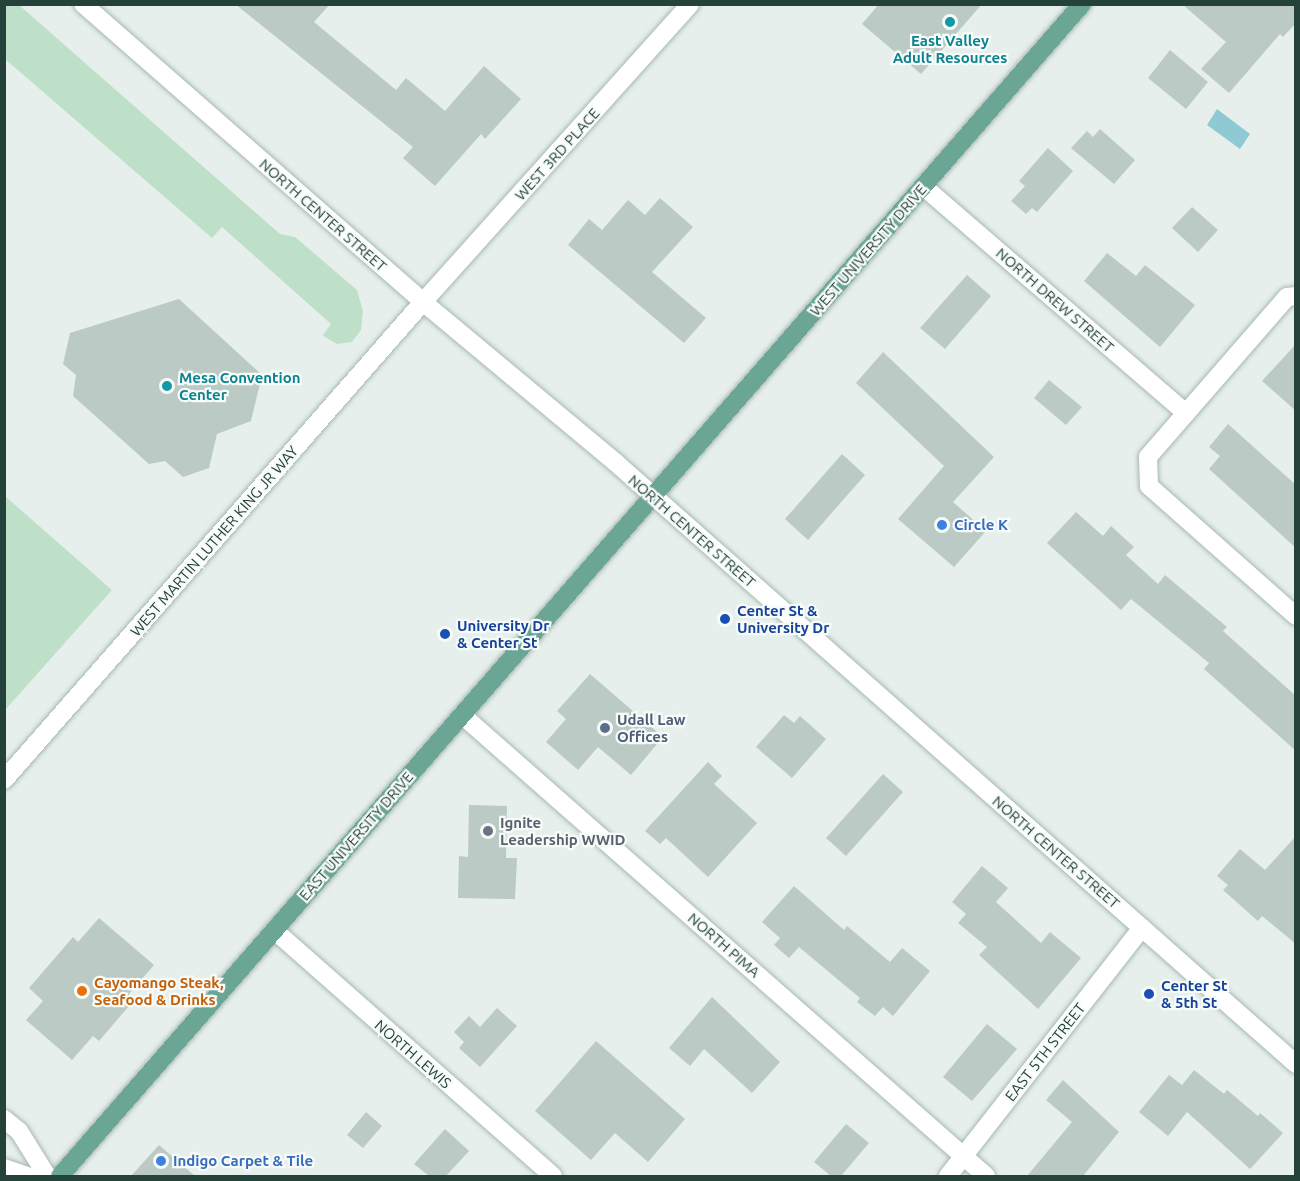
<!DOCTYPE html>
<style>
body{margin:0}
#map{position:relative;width:1300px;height:1181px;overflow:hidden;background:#e6efeb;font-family:Ubuntu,sans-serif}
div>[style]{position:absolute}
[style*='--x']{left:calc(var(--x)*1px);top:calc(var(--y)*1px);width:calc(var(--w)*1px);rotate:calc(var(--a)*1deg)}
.green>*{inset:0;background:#bfe0c8}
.water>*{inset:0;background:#8ec9d4}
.building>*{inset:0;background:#bbcac4}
.roads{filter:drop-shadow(0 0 2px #a8b8b2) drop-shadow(0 0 2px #a8b8b2)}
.minor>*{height:18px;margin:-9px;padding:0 9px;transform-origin:9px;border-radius:9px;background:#fff}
.major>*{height:18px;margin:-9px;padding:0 9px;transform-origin:9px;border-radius:9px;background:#6aa596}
.dots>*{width:16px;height:16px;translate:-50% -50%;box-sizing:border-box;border:3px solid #f7fbf9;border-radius:50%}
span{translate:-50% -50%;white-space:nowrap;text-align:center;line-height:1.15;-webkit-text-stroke:4.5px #f7fbf9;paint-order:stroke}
.culture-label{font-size:15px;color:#0d838f;font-weight:700}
.left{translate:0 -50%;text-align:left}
.street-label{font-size:15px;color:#24423a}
.shop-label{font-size:15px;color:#366cbe;font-weight:700}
.transit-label{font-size:15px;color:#164399;font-weight:700}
.service-label{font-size:15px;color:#4e5e75;font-weight:700}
.worship-label{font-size:15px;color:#5b616d;font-weight:700}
.food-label{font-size:15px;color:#c56008;font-weight:700}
.frame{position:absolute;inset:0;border:6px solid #24423a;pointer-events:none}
</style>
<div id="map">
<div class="green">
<div style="clip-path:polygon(5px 4px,19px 5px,280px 234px,295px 237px,357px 290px,363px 311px,361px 330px,352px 342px,337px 344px,325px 337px,323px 335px,331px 324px,222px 227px,212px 238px,5px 59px)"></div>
<div style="clip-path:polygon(5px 496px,112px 590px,5px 710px)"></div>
</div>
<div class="water">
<div style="clip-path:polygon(1217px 109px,1250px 134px,1240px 149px,1207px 125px)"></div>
</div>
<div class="building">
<div style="clip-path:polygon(235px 4px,330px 4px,314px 22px,396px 90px,406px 78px,445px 111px,484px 66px,521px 99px,485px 139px,481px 134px,435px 186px,403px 158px,413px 147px)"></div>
<div style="clip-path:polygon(879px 4px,982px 4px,921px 74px,862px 24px)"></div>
<div style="clip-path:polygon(1182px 4px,1296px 4px,1296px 23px,1283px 37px,1280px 34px,1229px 93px,1201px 69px,1226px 42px)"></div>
<div style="clip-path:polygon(1170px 50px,1208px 82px,1186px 109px,1148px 78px)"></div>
<div style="clip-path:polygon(1100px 129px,1135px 160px,1114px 184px,1071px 148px,1087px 131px,1093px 137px)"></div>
<div style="clip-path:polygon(1048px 148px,1073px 171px,1037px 212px,1032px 208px,1026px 214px,1011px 201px,1025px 186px,1019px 181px)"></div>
<div style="clip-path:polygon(660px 198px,693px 227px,652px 272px,706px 318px,684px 343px,568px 245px,589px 219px,602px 230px,628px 200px,645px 215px)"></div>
<div style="clip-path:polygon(1192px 207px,1218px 230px,1198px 252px,1172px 228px)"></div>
<div style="clip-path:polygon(1107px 253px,1136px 276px,1145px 265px,1195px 305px,1160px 347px,1084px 281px)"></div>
<div style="clip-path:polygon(967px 275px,991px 296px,945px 349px,920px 328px)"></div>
<div style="clip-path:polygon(179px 299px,262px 375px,251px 421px,217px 434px,209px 468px,183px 477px,165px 461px,149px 464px,73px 396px,76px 375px,63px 364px,70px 333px)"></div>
<div style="clip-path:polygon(1296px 344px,1296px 411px,1262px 381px)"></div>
<div style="clip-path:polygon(883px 352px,994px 457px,953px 502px,986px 531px,954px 567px,898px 519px,944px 466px,856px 383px)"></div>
<div style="clip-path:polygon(1049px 380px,1082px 407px,1066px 425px,1034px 398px)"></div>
<div style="clip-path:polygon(1228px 424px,1296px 485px,1296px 548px,1209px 469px,1220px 456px,1209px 447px)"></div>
<div style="clip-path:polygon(842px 454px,865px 475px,808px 540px,785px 519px)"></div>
<div style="clip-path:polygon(1076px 512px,1103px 536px,1111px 526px,1134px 547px,1126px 555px,1158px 584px,1165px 575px,1227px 627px,1223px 631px,1296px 696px,1296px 751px,1204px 669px,1209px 663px,1131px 599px,1121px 610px,1047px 543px)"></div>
<div style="clip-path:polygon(590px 674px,663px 737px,631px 775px,598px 747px,578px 770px,546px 742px,566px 719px,557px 711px)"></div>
<div style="clip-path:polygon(784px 715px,794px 723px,800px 716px,826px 739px,792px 778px,756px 747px)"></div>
<div style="clip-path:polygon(708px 762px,722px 776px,714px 784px,757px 823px,708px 877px,666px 838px,660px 844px,645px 831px)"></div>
<div style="clip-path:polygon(883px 774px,903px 792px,846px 856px,826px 838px)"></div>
<div style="clip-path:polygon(469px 805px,507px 806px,506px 858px,517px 858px,515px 899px,458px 898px,459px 856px,468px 857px)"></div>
<div style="clip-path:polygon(1296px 836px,1296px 944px,1262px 916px,1258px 921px,1223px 890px,1228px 885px,1217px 876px,1240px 849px,1265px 870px)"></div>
<div style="clip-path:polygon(982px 866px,1008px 888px,996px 902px,1041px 943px,1050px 932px,1081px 958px,1038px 1009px,979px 955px,987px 947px,958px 923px,966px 914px,952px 902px)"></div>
<div style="clip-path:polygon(794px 886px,844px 930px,847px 926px,890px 962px,902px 948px,930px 971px,893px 1016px,883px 1007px,875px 1016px,857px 1002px,860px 998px,799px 947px,789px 958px,774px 945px,780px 938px,762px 922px)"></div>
<div style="clip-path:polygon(99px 918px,154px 965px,129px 994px,135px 999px,99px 1041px,93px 1036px,72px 1060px,26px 1020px,43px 1001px,29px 988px,73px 937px,78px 942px)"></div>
<div style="clip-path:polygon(712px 997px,780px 1062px,752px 1093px,704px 1049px,690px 1066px,669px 1048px)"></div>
<div style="clip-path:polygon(497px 1008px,517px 1026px,480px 1067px,459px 1048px,464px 1042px,454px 1032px,469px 1016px,480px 1027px)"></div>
<div style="clip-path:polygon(987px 1024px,1017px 1049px,972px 1101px,943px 1077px)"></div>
<div style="clip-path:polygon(596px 1041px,685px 1119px,648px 1162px,615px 1133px,591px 1160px,535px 1111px)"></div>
<div style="clip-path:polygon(1194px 1070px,1224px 1094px,1227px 1090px,1258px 1116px,1260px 1113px,1283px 1133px,1250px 1169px,1187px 1112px,1168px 1136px,1139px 1112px,1169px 1075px,1182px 1085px)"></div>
<div style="clip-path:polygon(1063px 1080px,1119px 1132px,1083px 1176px,1027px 1176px,1072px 1122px,1046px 1100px)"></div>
<div style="clip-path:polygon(366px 1112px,382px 1126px,363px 1148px,347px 1135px)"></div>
<div style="clip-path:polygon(846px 1124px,869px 1143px,841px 1176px,831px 1176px,814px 1162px)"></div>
<div style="clip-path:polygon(445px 1129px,469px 1151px,446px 1176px,429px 1176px,414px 1164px)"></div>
<div style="clip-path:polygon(159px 1145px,195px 1176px,131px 1176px)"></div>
</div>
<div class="roads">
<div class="minor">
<div style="--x:83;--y:4;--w:452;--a:41.2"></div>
<div style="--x:423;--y:302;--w:250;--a:39.8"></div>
<div style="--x:615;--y:462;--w:909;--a:41.48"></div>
<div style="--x:924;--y:187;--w:346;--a:40.8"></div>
<div style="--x:1296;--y:296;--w:9;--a:174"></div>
<div style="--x:1287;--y:297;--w:212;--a:131"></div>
<div style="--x:1148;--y:457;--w:29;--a:88"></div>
<div style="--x:1149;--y:486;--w:196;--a:41.5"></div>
<div style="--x:462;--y:715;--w:698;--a:41.34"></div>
<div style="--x:4;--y:780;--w:636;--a:-48.76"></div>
<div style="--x:423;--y:302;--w:400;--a:-48.1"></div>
<div style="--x:274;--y:930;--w:372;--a:41.4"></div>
<div style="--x:4;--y:1119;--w:19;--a:39"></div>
<div style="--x:19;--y:1131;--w:53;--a:58.1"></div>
<div style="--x:4;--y:1168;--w:24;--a:19"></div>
<div style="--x:948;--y:1176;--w:315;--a:-52"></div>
</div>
<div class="major">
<div style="--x:60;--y:1176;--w:1555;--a:-48.91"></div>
</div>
</div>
<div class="dots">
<div style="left:950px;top:22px;background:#0f9aa8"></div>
<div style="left:167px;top:386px;background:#0f9aa8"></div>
<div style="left:942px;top:525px;background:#3f7fe0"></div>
<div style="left:725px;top:619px;background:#1a4fb4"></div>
<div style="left:445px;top:634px;background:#1a4fb4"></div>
<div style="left:605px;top:728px;background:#5c6f8a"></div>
<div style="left:488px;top:831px;background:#6b7280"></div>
<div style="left:82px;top:991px;background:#e8710a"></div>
<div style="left:1149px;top:994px;background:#1a4fb4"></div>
<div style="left:161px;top:1161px;background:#3f7fe0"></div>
</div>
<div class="culture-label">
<span style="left:950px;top:49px">East Valley<br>Adult Resources</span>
<span class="left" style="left:179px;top:386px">Mesa Convention<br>Center</span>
</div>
<div class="street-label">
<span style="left:557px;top:154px;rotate:-48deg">WEST 3RD PLACE</span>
<span style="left:323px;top:215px;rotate:41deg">NORTH CENTER STREET</span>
<span style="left:868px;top:250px;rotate:-49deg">WEST UNIVERSITY DRIVE</span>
<span style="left:1055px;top:300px;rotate:41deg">NORTH DREW STREET</span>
<span style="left:692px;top:531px;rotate:41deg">NORTH CENTER STREET</span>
<span style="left:214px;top:541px;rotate:-49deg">WEST MARTIN LUTHER KING JR WAY</span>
<span style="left:356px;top:836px;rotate:-49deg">EAST UNIVERSITY DRIVE</span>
<span style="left:1056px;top:852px;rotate:41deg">NORTH CENTER STREET</span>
<span style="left:724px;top:945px;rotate:41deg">NORTH PIMA</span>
<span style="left:1045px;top:1052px;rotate:-52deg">EAST 5TH STREET</span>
<span style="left:413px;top:1054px;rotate:41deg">NORTH LEWIS</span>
</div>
<div class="shop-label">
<span class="left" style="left:954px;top:525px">Circle K</span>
<span class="left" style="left:173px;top:1161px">Indigo Carpet &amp; Tile</span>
</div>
<div class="transit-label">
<span class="left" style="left:737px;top:619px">Center St &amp;<br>University Dr</span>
<span class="left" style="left:457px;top:634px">University Dr<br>&amp; Center St</span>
<span class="left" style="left:1161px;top:994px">Center St<br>&amp; 5th St</span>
</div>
<div class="service-label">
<span class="left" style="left:617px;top:728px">Udall Law<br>Offices</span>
</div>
<div class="worship-label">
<span class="left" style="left:500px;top:831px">Ignite<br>Leadership WWID</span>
</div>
<div class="food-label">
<span class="left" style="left:94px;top:991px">Cayomango Steak,<br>Seafood &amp; Drinks</span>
</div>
<div class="frame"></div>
</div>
